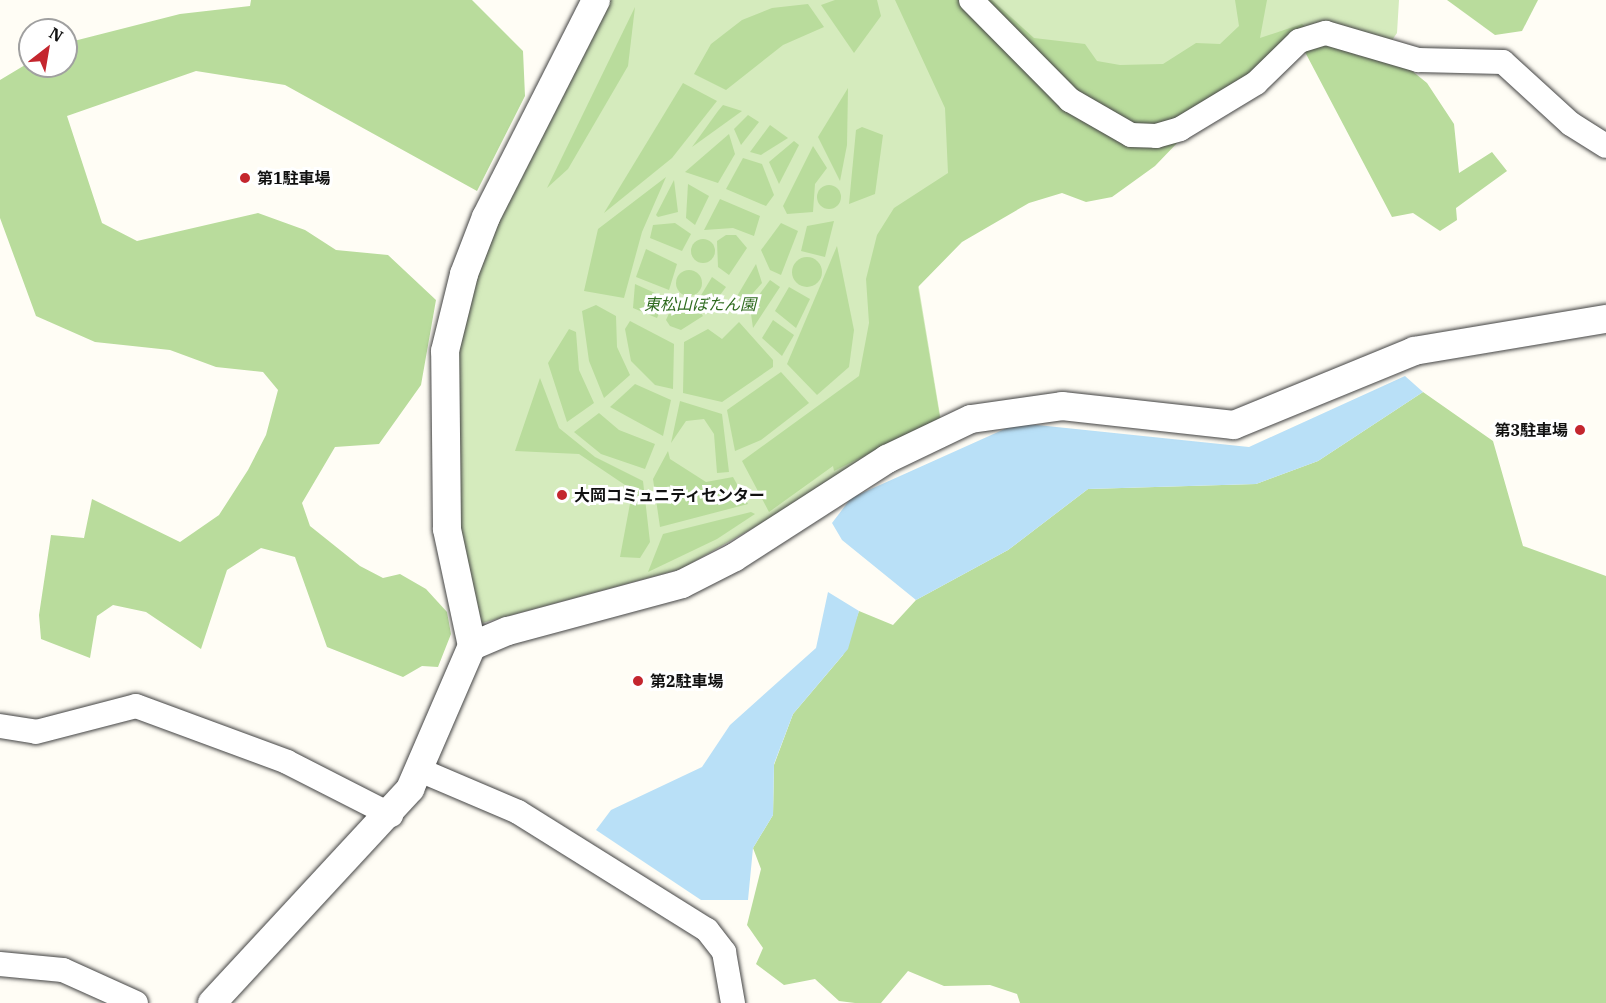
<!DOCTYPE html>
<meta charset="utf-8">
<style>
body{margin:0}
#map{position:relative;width:1606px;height:1003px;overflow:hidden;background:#fffdf5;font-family:"IBM Plex Serif","Noto Sans JP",serif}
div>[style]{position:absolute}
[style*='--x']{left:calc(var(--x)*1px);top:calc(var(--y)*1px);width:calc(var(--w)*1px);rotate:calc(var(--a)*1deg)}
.green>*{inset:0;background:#d5ebbd}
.forest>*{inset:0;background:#b9dc9c}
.round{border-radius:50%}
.water>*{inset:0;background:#b9e0f7}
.roads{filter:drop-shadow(0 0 2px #444) drop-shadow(0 0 2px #444)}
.minor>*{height:24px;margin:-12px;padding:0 12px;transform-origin:12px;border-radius:12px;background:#fff}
.tertiary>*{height:28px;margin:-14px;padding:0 14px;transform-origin:14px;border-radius:14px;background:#fff}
.dots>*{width:16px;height:16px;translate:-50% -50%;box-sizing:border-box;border:3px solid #fff;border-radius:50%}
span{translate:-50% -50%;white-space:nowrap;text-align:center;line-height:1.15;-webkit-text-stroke:6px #fff;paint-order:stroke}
.poi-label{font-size:16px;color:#111;font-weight:700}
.left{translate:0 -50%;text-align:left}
.right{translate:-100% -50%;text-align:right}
.park-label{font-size:16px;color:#2f6b1f;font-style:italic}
.north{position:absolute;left:18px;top:18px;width:60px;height:60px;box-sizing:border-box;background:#fff;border:2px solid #a0a0a0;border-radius:50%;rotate:31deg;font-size:16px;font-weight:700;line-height:24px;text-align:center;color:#111}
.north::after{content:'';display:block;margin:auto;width:21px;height:27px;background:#c4262e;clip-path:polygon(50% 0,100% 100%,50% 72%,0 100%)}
</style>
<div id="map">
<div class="green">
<div style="clip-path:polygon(608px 0,949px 0,1009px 128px,917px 276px,941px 421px,681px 569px,482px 623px,454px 518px,454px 401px,463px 316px,497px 219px)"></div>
<div style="clip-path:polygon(981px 0,1399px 0,1397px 33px,1388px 46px,1330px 29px,1145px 128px)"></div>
</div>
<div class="forest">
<div style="clip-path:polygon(251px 0,472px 0,523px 51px,525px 96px,477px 191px,285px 85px,196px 71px,67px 116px,102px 223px,137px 241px,258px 213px,305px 230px,336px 250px,388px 255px,436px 300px,421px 385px,379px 444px,335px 447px,302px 503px,310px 526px,360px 566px,383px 578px,400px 574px,426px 589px,447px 612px,451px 634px,438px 667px,422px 666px,403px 677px,327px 647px,295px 557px,261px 548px,227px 570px,201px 649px,146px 612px,113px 605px,97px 616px,90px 658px,41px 639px,39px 615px,51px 535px,84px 538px,92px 499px,180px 542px,219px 515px,248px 470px,266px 435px,278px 390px,263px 372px,216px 367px,170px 350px,95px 342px,36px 316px,0 218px,0 80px,30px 62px,66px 66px,66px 43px,180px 14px,250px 6px)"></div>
<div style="clip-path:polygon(835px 0,877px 0,881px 16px,854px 53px,821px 5px)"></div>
<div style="clip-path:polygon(895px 0,992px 0,1034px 38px,1085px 44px,1097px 61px,1120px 65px,1163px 64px,1196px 43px,1220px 44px,1239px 26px,1235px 0,1267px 0,1260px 38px,1302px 24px,1321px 39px,1357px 55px,1406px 66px,1427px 83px,1454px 124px,1459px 173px,1492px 152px,1507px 171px,1456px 208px,1457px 220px,1440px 231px,1413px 213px,1392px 217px,1305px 52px,1179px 141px,1155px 166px,1112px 197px,1086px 202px,1062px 193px,1029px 203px,962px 242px,918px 287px,940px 418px,834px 471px,833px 466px,769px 512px,742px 461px,859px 376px,869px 323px,866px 279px,877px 235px,894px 208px,948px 173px,945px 108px)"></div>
<div style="clip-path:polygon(1447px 0,1538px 0,1522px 31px,1495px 35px)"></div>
<div style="clip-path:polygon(808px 4px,824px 27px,783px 45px,726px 90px,694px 74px,711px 44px,742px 20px,772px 8px)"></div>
<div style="clip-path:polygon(635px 7px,628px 66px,568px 169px,547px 188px)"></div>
<div style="clip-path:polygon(683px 83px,717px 101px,672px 158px,604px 213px)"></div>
<div style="clip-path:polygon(848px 88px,847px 145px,840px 181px,818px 137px)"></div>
<div style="clip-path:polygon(723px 105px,742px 111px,692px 147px,718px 111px)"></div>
<div style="clip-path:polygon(748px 115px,759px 122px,741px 145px,734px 129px)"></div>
<div style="clip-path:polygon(770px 125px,788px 138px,761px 155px,750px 152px)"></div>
<div style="clip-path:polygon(862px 127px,883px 135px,875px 194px,849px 204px,856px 130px)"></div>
<div style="clip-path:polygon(729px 134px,735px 154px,718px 183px,685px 172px)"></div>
<div style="clip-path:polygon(794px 141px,799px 145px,779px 184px,769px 162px)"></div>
<div style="clip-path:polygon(813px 146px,827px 168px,815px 184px,813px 212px,787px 214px,783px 206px)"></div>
<div style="clip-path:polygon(743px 158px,762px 164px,774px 195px,766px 206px,726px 189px)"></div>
<div style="clip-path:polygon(666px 177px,642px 232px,624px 298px,584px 291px,598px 229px)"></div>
<div style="clip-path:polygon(674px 180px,678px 212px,658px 217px,656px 215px)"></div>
<div style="clip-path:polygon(688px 184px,709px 196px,695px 225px,686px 218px)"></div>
<div class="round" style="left:817px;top:185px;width:24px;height:24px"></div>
<div style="clip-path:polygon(720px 199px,760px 216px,754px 236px,733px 228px,704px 230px)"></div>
<div style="clip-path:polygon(834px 221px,825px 257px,801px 251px,807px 226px)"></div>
<div style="clip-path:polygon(675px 223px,691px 234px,682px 251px,650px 238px,653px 225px)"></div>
<div style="clip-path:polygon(781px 223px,798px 231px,781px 275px,770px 270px,761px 250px)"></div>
<div style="clip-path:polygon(726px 235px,736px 235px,747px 248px,729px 275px,718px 267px,717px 241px)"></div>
<div class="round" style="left:691px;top:239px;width:24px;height:24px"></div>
<div style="clip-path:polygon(837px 246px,854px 330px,849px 367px,817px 395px,787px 364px)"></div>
<div style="clip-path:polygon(646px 249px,677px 264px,669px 290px,636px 277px)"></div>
<div class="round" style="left:792px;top:257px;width:30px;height:30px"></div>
<div style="clip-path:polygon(756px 264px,762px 283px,737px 311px,733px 303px)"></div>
<div class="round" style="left:676px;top:270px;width:26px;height:26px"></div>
<div style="clip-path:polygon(712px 277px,726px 287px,709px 310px,697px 302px)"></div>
<div style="clip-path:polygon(770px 280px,780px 287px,753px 328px,750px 307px)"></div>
<div style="clip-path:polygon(635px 284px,666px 298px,657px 318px,633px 308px)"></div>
<div style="clip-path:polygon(789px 287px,810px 299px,796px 328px,775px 311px)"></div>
<div style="clip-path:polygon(675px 300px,701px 313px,703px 316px,681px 330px,670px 326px,666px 320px)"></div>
<div style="clip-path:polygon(596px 305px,616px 316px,617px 347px,630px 375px,604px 398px,589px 361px,582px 311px)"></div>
<div style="clip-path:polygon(773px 320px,794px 335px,782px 356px,762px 338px)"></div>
<div style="clip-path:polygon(630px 321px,674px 344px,673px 389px,655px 385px,631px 361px,625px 329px)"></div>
<div style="clip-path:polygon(739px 322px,773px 360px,773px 367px,722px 402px,683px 393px,684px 342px,708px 329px,722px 339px)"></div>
<div style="clip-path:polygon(569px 329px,576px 332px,579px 370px,594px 403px,567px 422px,548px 363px)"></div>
<div style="clip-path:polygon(781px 372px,809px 403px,761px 440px,735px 451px,727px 410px)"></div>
<div style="clip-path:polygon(540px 378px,559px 428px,595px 457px,643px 481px,650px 542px,640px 558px,620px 557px,632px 493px,628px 487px,579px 454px,515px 451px)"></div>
<div style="clip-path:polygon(635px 384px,671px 400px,663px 436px,610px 407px)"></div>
<div style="clip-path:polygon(1423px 392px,1493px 441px,1523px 546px,1606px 576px,1606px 1003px,1020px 1003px,1017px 994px,990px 985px,944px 986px,908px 971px,881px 1003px,855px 1003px,839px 1001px,815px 979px,784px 985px,756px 964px,763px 948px,747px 925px,761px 869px,753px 848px,773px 815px,774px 765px,793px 714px,843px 655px,859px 611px,893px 625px,916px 600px,1008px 550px,1088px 489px,1256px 484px,1318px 461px)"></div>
<div style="clip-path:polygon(680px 401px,722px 414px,729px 472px,717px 473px,714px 434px,704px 419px,686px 421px,671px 443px)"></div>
<div style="clip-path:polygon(599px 413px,619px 430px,655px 444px,645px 469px,601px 454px,574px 432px)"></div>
<div style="clip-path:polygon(668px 451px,670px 459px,706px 482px,733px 477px,748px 504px,660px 527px,653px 479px)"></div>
<div style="clip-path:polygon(751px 512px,755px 514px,717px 539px,648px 572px,663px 534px)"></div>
</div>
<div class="water">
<div style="clip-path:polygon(1405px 376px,1423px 392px,1318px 461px,1256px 484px,1088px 489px,1008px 550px,916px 600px,842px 540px,832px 523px,851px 498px,1018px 423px,1249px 447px)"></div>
<div style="clip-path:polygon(828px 592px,859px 611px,848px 649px,793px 714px,774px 764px,773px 815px,753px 848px,748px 900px,701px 900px,596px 830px,611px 810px,702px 767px,730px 725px,816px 648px)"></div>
</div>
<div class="roads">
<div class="minor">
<div style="--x:971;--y:0;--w:141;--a:45.3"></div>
<div style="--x:1070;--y:100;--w:70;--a:29.8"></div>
<div style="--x:1131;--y:135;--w:25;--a:2"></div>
<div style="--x:1156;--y:136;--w:25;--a:-16"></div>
<div style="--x:1180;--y:129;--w:89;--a:-31.2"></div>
<div style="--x:1256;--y:83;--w:60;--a:-44.3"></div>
<div style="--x:1299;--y:41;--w:28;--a:-17"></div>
<div style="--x:1326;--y:33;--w:96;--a:16.4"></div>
<div style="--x:1418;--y:60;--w:85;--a:1.3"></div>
<div style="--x:1503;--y:62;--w:92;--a:42.4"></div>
<div style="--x:1571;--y:124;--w:41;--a:32.2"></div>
<div style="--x:0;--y:726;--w:36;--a:9"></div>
<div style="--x:36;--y:732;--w:103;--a:-14.6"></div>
<div style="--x:136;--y:706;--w:161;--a:20.3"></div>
<div style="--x:287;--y:762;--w:117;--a:27"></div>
<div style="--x:422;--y:771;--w:104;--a:23.1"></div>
<div style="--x:518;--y:812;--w:223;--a:32"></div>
<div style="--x:707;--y:930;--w:28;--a:52"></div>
<div style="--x:724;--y:952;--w:52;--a:80"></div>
<div style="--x:0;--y:964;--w:63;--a:5.4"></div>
<div style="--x:63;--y:970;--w:80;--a:24.3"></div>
</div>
<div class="tertiary">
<div style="--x:472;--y:646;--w:120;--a:-102.1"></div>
<div style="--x:447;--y:529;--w:178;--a:-90.6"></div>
<div style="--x:445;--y:351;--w:79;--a:-76.1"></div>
<div style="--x:464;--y:274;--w:61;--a:-68.9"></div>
<div style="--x:486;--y:217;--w:243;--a:-63.1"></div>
<div style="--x:212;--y:1003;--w:292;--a:-47.2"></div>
<div style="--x:410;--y:789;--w:156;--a:-66.6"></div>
<div style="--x:472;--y:646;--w:39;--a:-23"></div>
<div style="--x:508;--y:631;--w:180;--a:-15.1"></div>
<div style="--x:682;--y:584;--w:59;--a:-27"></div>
<div style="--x:735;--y:557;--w:181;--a:-32.8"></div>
<div style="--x:887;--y:459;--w:93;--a:-25.5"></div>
<div style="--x:971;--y:419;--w:92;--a:-8.1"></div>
<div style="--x:1062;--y:406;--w:173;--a:6.3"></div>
<div style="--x:1234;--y:425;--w:195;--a:-22.3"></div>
<div style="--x:1414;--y:351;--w:195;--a:-9.5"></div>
</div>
</div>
<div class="dots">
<div style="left:245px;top:178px;background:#c4262e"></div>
<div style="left:1580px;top:430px;background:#c4262e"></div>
<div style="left:562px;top:495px;background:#c4262e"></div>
<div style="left:638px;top:681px;background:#c4262e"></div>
</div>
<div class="poi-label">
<span class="left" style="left:257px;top:178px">第1駐車場</span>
<span class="right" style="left:1568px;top:430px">第3駐車場</span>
<span class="left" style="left:574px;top:495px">大岡コミュニティセンター</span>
<span class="left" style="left:650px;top:681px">第2駐車場</span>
</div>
<div class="park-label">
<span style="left:700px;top:304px">東松山ぼたん園</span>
</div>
<div class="north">N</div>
</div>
